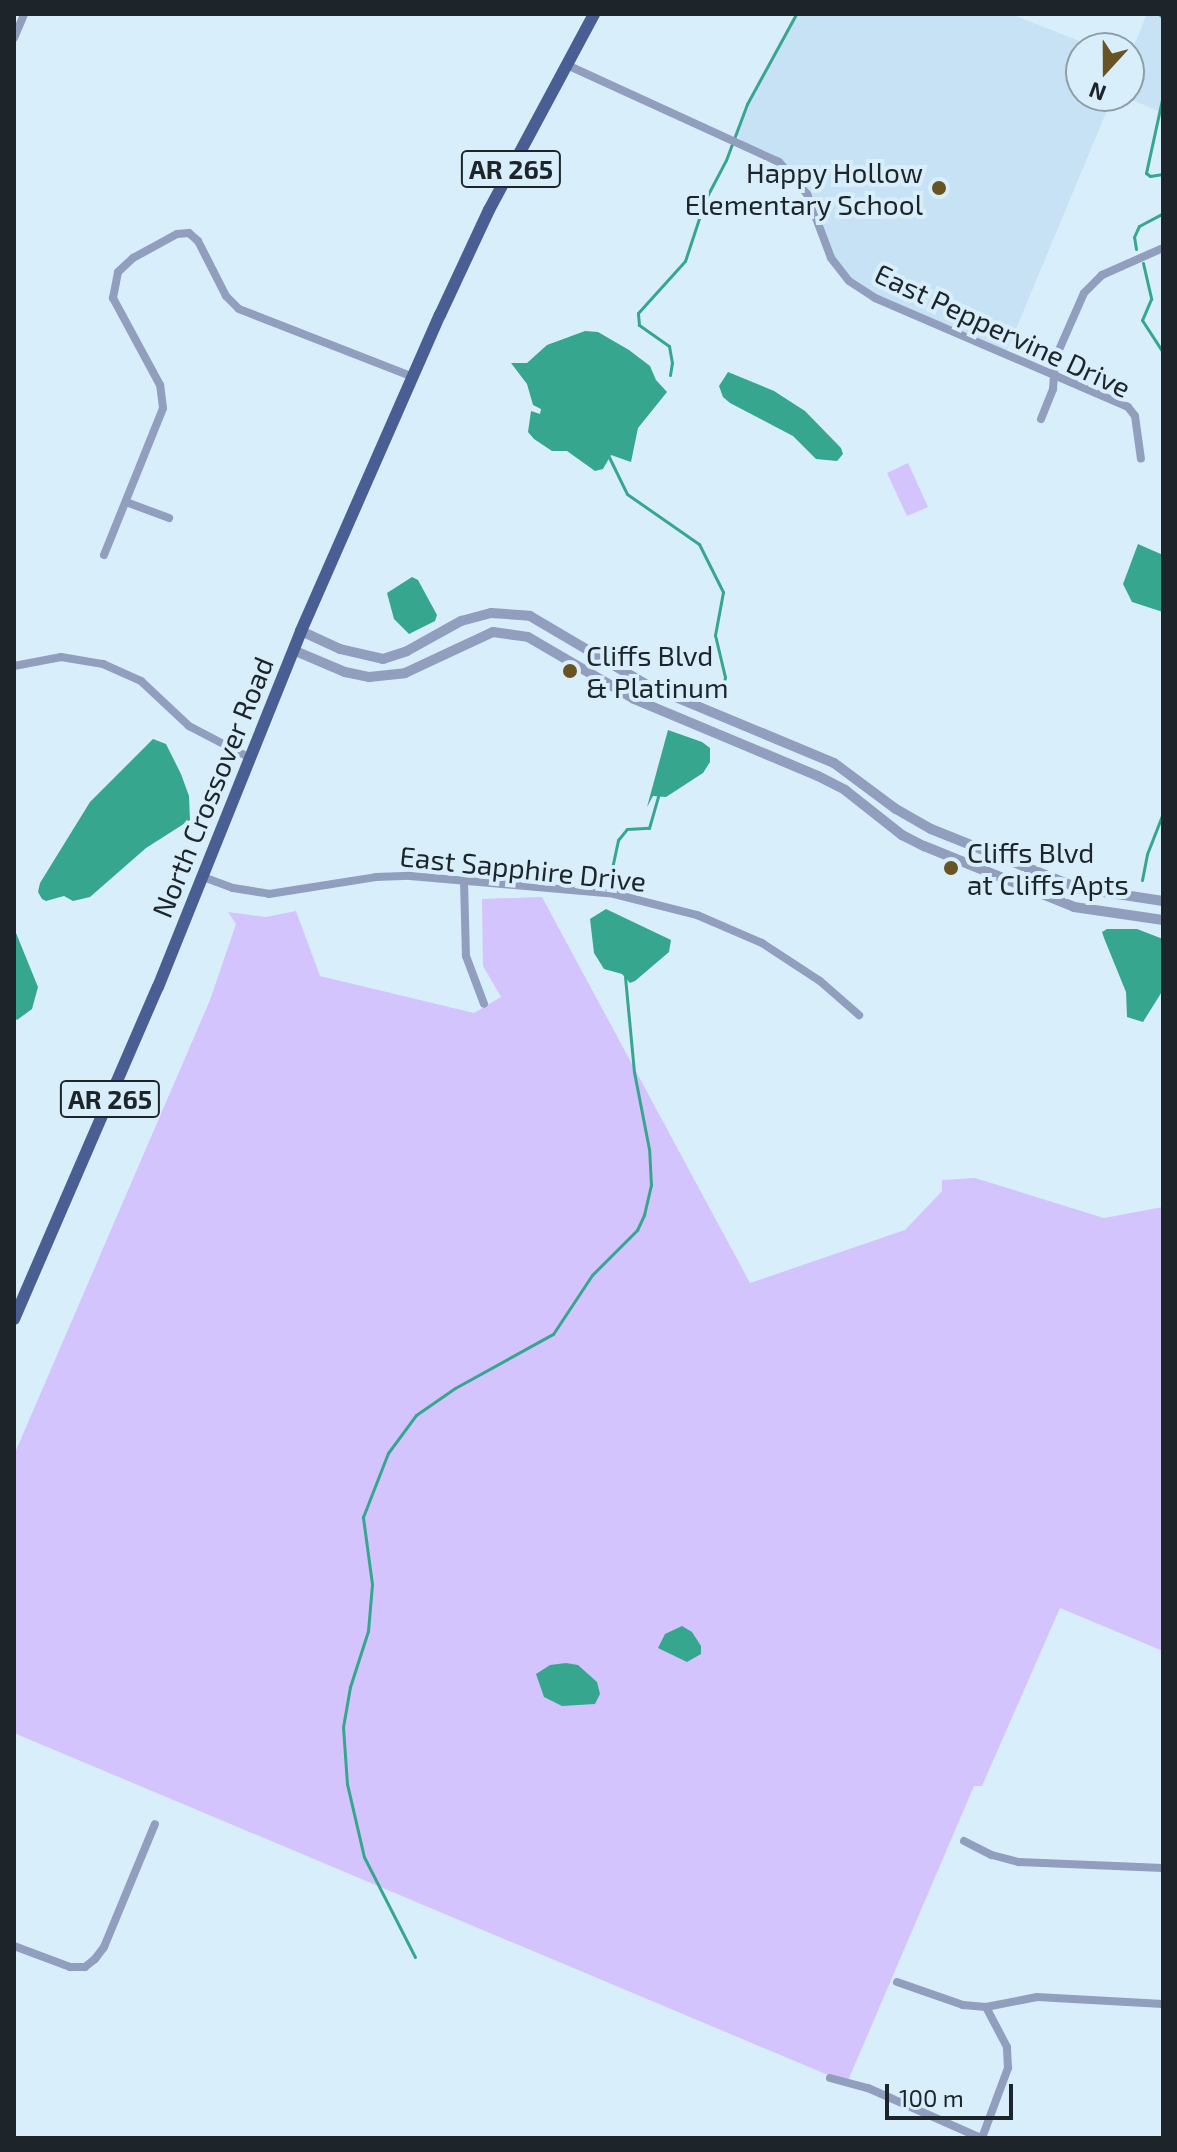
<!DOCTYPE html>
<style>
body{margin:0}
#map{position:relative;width:1177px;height:2152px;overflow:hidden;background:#d9eefb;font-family:"Exo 2",sans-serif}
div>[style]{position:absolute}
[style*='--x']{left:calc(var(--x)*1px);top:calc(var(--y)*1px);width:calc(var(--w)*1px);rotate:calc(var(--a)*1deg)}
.built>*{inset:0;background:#c7e2f4}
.green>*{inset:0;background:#d4c4fd}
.water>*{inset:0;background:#37a68e}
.stream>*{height:3px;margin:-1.5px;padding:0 1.5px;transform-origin:1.5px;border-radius:1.5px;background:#37a68e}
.minor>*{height:8px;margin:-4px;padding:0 4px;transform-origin:4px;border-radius:4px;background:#919ebd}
.tertiary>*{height:10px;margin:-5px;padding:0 5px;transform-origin:5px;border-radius:5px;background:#919ebd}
.primary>*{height:12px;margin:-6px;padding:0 6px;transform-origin:6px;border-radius:6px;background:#495e93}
.dots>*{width:22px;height:22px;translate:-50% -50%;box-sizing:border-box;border:4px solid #d9eefb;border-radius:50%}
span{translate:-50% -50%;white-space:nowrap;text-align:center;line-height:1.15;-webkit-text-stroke:8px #d9eefb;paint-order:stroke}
.shield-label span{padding:2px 6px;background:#d9eefb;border:2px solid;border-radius:6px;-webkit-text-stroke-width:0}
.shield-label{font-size:26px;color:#1d252a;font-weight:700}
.poi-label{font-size:28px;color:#1d252a}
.right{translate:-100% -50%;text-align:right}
.left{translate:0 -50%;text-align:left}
.street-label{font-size:28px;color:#1d252a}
.frame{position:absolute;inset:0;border:16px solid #1d252a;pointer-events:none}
.north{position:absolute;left:1065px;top:32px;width:80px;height:80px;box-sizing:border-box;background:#d9eefb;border:2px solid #8e9ea7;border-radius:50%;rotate:201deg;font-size:22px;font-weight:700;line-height:32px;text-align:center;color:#1d252a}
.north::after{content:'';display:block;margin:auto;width:28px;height:36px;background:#695322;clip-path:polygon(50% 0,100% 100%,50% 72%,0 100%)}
.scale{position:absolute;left:885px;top:2084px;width:128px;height:36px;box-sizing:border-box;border:4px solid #1d252a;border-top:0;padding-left:10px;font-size:24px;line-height:28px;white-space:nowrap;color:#1d252a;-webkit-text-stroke:6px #d9eefb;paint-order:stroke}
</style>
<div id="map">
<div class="built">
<div style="clip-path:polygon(796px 14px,1011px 14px,1097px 48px,1081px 48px,1081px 96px,1113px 96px,1006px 353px,875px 298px,839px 270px,813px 207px,790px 171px,746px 146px,735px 132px)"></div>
<div style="clip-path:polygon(1147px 14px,1163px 14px,1163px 113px,1123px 96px,1129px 96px,1129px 57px)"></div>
</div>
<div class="green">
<div style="clip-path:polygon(908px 463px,928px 507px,907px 516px,887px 473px)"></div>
<div style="clip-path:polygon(542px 897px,750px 1283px,905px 1230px,942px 1191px,942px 1180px,975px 1178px,1104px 1218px,1163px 1207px,1163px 1651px,1060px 1608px,982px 1786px,974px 1786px,847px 2083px,14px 1733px,14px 1455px,210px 1000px,236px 924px,228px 912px,266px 917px,296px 911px,320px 976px,474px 1013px,501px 997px,483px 966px,482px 899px)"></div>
</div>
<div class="water">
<div style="clip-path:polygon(585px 331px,598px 332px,629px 350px,650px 366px,656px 380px,667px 392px,638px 428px,631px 462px,611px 455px,603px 469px,595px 471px,567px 451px,552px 451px,534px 439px,528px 432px,531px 411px,540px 414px,541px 409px,533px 405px,527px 384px,511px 363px,527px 363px,547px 345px)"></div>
<div style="clip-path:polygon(728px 372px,774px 391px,805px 411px,841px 448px,843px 454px,837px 461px,816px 459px,793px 436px,730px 403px,723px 397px,719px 386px)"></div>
<div style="clip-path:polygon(1138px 544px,1163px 555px,1163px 612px,1132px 602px,1123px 584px)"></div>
<div style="clip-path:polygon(412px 577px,418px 580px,437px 615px,435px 621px,409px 634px,394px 619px,387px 593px)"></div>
<div style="clip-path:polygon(668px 730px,702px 742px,710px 748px,710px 762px,703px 773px,666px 797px,653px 796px,647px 807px)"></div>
<div style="clip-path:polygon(153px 739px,166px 744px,181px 774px,189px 796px,190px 820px,146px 848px,90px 897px,73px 901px,64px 896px,46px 901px,42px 899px,38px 892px,40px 883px,90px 802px)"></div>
<div style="clip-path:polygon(606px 909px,671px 940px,669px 952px,635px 981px,630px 983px,622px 974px,604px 969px,594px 953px,590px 919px)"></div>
<div style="clip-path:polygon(14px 928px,38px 987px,32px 1009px,17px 1020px,14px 1017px)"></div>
<div style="clip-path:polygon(1107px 929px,1137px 929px,1163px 939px,1163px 990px,1143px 1022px,1127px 1017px,1126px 992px,1104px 938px,1102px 932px)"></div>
<div style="clip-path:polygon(682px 1626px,692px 1632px,701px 1646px,701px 1654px,687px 1662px,658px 1648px,665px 1634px)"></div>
<div style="clip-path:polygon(566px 1663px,578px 1665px,597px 1682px,600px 1694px,595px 1704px,562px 1706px,544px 1697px,536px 1674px,550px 1665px)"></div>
</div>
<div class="stream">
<div style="--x:1159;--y:14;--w:6;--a:45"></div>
<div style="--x:1163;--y:95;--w:80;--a:102.3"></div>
<div style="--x:1146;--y:173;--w:5;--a:37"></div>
<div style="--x:1150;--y:176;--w:13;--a:-9"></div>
<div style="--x:1136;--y:249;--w:12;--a:-99"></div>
<div style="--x:1134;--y:237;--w:12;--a:-66"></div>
<div style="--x:1139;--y:226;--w:27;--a:-28"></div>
<div style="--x:1143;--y:263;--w:37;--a:77"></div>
<div style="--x:1151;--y:299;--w:23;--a:113"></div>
<div style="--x:1142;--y:320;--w:38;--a:57"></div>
<div style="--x:670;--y:375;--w:12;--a:-81"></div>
<div style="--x:672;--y:363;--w:17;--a:-100"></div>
<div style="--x:669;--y:346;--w:37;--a:-145"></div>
<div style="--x:639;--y:325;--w:12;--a:-95"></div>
<div style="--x:638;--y:313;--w:70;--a:-47.9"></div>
<div style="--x:685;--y:261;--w:64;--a:-71.8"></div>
<div style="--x:705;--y:200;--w:45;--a:-62.3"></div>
<div style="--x:726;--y:160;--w:60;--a:-69.4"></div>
<div style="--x:747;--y:104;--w:102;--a:-61.4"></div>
<div style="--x:608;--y:455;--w:43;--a:64"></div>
<div style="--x:627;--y:494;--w:88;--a:34.8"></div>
<div style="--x:699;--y:544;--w:54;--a:63.4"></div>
<div style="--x:723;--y:592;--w:44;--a:100.5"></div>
<div style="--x:715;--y:635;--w:43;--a:76.6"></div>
<div style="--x:725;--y:677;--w:10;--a:101"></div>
<div style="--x:723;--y:687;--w:16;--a:128"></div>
<div style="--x:611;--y:873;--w:34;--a:-78"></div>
<div style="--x:618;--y:840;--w:14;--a:-51"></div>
<div style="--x:627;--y:829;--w:22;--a:-3"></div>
<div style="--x:649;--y:828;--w:37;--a:-74"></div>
<div style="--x:1142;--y:880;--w:26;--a:-79"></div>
<div style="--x:1147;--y:854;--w:44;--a:-68.7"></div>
<div style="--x:415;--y:1957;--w:112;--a:-117"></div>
<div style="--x:364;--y:1857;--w:75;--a:-103.1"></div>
<div style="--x:347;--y:1784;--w:57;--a:-94"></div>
<div style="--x:343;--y:1727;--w:41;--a:-80.1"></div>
<div style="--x:350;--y:1687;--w:59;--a:-72.2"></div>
<div style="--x:368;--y:1631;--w:47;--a:-85.1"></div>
<div style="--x:372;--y:1584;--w:68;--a:-97.7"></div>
<div style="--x:363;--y:1517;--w:69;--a:-68.7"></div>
<div style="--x:388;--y:1453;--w:47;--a:-53.6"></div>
<div style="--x:416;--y:1415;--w:47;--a:-34.7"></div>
<div style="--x:455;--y:1388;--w:112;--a:-28.9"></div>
<div style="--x:553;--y:1334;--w:71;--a:-56.5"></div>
<div style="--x:592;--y:1275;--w:64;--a:-45"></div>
<div style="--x:637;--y:1230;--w:17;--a:-65"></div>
<div style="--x:644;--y:1215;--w:31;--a:-77"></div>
<div style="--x:651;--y:1185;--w:36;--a:-93"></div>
<div style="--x:649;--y:1149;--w:78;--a:-101"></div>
<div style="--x:634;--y:1072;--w:96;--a:-95.4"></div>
</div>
<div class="minor">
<div style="--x:14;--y:38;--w:26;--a:-67"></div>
<div style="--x:567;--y:65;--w:233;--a:24.6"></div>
<div style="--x:779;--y:162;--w:43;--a:48.8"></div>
<div style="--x:807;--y:194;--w:68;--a:69.4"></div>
<div style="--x:831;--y:258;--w:29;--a:52"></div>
<div style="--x:849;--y:281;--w:31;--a:33"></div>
<div style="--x:875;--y:298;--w:275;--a:23.3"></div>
<div style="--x:1128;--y:407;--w:11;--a:52"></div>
<div style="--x:1135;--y:416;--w:43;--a:82.1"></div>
<div style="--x:1041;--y:419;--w:32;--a:-68"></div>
<div style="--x:1053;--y:389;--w:30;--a:-86"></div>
<div style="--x:1055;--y:359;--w:72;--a:-66.3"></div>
<div style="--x:1084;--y:293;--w:25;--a:-45"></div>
<div style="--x:1102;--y:275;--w:67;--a:-23.9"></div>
<div style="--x:126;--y:502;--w:46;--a:20.4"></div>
<div style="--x:104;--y:555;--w:158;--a:-68.1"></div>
<div style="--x:163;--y:408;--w:23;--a:-97"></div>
<div style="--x:160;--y:385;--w:99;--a:-118.4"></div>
<div style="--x:113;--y:298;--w:26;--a:-79"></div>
<div style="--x:118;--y:272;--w:21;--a:-43"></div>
<div style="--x:133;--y:258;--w:50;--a:-28.6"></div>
<div style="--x:177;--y:234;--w:12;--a:-5"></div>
<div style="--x:189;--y:233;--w:12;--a:42"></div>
<div style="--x:198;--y:241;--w:62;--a:63"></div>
<div style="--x:226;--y:296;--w:18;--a:45"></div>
<div style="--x:239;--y:309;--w:187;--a:21.3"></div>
<div style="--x:14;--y:666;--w:48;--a:-10.8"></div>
<div style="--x:61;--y:657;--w:43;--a:9.5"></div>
<div style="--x:103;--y:664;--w:42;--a:24.1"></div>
<div style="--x:141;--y:681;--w:66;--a:43.2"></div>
<div style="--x:189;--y:726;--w:69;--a:27.7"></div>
<div style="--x:203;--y:877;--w:32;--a:20"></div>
<div style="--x:233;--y:888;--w:36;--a:9"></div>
<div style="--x:269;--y:894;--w:108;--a:-9"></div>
<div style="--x:376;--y:877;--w:34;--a:-2"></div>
<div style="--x:410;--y:876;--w:205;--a:5"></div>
<div style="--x:614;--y:894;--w:86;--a:14.2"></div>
<div style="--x:697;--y:915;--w:71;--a:23.3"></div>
<div style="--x:762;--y:943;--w:69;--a:33.2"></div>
<div style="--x:820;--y:981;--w:52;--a:41.1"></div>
<div style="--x:464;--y:881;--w:75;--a:88.5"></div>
<div style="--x:466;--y:956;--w:51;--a:69.4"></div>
<div style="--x:964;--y:1841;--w:31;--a:27"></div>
<div style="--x:992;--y:1855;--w:28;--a:15"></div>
<div style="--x:1019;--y:1862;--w:144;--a:2.4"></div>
<div style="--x:14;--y:1946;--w:60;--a:20.6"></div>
<div style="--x:70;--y:1967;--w:15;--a:0"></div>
<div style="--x:85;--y:1967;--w:13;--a:-39"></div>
<div style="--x:95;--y:1959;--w:15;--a:-53"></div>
<div style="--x:104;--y:1947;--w:133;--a:-67.5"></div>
<div style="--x:897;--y:1982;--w:70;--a:19.2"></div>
<div style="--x:963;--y:2005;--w:23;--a:5"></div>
<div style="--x:986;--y:2007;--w:52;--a:-11.1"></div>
<div style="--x:1037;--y:1997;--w:126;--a:3.2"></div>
<div style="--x:830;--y:2078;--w:39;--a:15"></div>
<div style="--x:868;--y:2088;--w:124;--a:23.9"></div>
<div style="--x:982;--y:2138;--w:75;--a:-69.6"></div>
<div style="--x:1008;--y:2068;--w:21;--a:-93"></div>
<div style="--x:1007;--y:2047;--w:45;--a:-117.7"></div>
</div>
<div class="tertiary">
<div style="--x:301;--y:631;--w:43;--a:24.8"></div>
<div style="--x:340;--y:649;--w:44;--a:13.1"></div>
<div style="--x:383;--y:659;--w:25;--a:-18"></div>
<div style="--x:407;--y:651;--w:62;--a:-29.1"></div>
<div style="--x:461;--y:621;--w:31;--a:-15"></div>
<div style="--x:491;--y:613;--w:39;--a:4"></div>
<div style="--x:530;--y:616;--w:138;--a:30.5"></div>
<div style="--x:649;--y:686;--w:200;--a:22.6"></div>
<div style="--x:834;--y:763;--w:77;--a:36.6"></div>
<div style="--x:896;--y:809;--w:40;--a:29.7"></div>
<div style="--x:931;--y:829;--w:158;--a:21.9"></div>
<div style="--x:1078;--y:888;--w:86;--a:8.7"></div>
<div style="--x:293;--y:650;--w:56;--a:22.9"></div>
<div style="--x:345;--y:672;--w:25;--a:12"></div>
<div style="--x:369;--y:677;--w:36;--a:-6"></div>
<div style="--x:405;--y:673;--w:97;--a:-25"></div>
<div style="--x:493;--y:632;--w:35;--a:8"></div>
<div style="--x:528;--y:637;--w:123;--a:30.3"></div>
<div style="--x:634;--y:699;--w:199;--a:22.7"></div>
<div style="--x:818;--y:776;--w:30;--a:27"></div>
<div style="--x:845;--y:790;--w:73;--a:38.3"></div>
<div style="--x:902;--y:835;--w:25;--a:27"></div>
<div style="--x:924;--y:846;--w:162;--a:22.1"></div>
<div style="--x:1074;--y:907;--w:90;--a:8.3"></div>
</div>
<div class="primary">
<div style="--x:14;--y:1319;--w:362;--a:-66.6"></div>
<div style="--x:158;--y:987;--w:384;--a:-68.1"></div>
<div style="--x:301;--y:631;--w:345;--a:-66.3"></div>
<div style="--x:440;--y:315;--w:116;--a:-65"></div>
<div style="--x:489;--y:210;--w:222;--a:-61.8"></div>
</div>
<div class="dots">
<div style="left:939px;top:188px;background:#695322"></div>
<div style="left:570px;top:671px;background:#695322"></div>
<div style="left:951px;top:868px;background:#695322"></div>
</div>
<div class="shield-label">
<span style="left:511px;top:169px">AR 265</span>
<span style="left:110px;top:1099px">AR 265</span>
</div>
<div class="poi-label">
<span class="right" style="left:923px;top:188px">Happy Hollow<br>Elementary School</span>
<span class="left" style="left:586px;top:671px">Cliffs Blvd<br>&amp; Platinum</span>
<span class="left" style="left:967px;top:868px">Cliffs Blvd<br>at Cliffs Apts</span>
</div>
<div class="street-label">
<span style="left:1003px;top:330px;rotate:25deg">East Peppervine Drive</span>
<span style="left:212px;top:787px;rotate:-68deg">North Crossover Road</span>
<span style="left:523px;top:868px;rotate:6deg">East Sapphire Drive</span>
</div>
<div class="frame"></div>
<div class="north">N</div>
<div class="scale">100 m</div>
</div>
